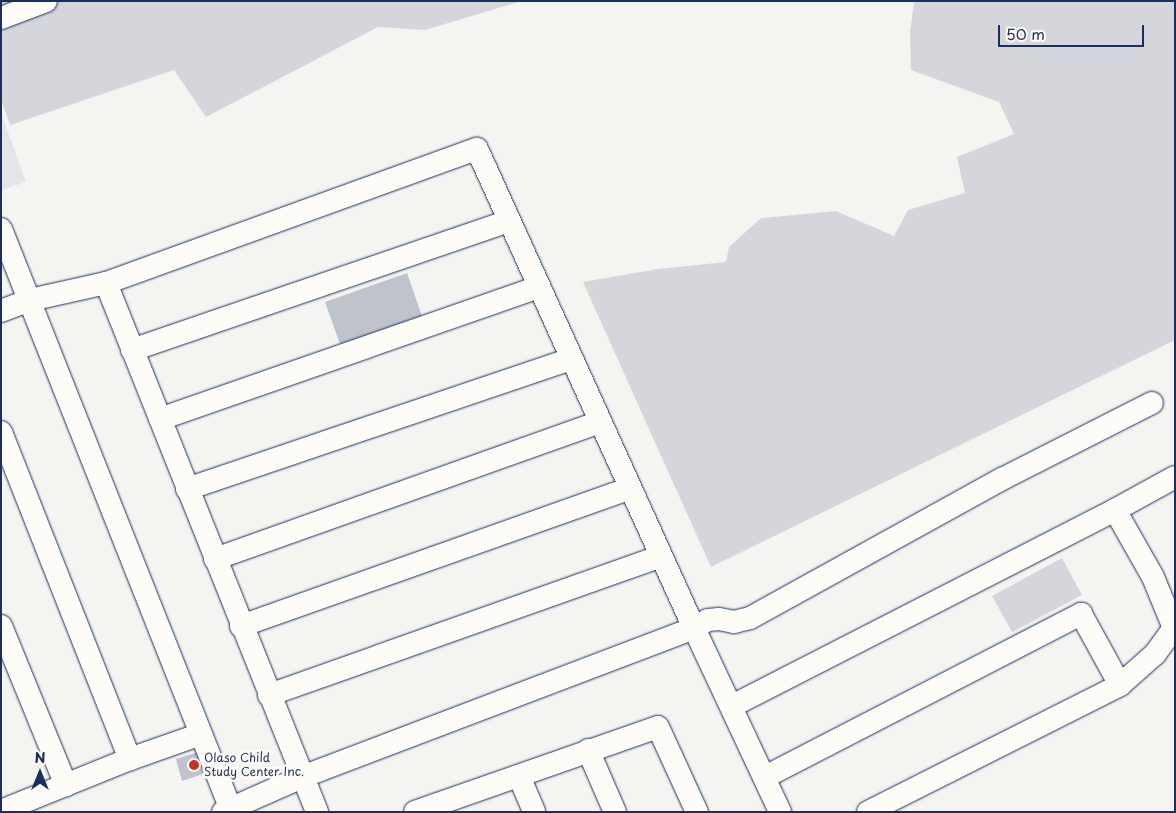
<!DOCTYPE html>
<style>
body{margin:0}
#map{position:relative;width:1176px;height:813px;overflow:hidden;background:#f4f4f1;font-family:"Playpen Sans",sans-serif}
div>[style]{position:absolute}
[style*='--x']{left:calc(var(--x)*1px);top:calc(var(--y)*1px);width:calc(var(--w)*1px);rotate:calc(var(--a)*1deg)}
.built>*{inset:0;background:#e4e5e6}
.green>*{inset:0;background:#d4d6db}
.building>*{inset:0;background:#bfc3cc}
.roads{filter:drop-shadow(0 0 1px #1b2f5e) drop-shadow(0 0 1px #1b2f5e)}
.minor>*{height:22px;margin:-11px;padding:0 11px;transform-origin:11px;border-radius:11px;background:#fdfcf7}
.dots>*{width:14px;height:14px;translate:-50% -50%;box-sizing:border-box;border:2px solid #fdfcf7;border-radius:50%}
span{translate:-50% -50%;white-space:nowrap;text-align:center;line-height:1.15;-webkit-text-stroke:5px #fdfcf7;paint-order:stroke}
.poi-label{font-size:12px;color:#1b2f5e}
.left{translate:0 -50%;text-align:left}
.frame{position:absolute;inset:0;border:2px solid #1b2f5e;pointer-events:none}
.north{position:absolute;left:15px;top:748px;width:50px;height:50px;-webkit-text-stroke:4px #fdfcf7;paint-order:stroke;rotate:0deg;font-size:14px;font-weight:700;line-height:20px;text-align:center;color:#1b2f5e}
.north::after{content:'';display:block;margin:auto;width:18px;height:22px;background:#1b2f5e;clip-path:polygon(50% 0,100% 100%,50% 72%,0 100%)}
.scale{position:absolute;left:998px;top:25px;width:146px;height:22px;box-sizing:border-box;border:2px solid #1b2f5e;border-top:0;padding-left:6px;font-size:15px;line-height:18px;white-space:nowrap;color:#1b2f5e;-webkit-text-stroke:4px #fdfcf7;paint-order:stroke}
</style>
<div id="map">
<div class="built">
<div style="clip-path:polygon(1px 113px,26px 182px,1px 190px)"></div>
</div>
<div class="green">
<div style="clip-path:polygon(1px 1px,522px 1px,425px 30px,378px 27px,206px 117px,174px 70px,10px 125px,1px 99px)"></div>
<div style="clip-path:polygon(914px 1px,1175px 1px,1175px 340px,711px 567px,583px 282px,658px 269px,726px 262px,729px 247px,761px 218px,836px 211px,894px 236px,908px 210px,965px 193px,957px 157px,1014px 134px,999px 102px,911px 70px,910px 33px)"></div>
<div style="clip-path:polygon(1062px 558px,1082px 595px,1012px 632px,992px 596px)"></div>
</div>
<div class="building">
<div style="clip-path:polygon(407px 273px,422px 316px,340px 344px,325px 302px)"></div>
<div style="clip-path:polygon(205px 750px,212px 771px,182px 781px,176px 759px)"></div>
</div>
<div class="roads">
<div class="minor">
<div style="--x:1;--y:18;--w:48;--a:-20.7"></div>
<div style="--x:1;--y:229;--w:627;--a:68.39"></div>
<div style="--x:106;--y:283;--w:570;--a:68.25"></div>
<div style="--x:1;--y:311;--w:31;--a:-21"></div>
<div style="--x:30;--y:300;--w:78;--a:-12.6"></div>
<div style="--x:106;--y:283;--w:394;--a:-19.9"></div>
<div style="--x:477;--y:149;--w:526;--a:65.63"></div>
<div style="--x:694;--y:628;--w:203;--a:64.9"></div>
<div style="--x:132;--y:350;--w:398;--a:-18.9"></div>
<div style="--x:160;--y:419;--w:400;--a:-19.2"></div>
<div style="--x:1;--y:432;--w:352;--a:68.5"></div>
<div style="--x:187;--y:489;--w:405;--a:-18.7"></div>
<div style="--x:215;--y:559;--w:409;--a:-19.6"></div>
<div style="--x:1;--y:626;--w:172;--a:67.8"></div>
<div style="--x:241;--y:626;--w:413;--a:-19.5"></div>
<div style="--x:269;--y:695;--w:416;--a:-19.5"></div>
<div style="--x:732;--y:706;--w:430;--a:-27.1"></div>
<div style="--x:1115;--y:510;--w:68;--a:-28.8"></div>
<div style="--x:588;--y:750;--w:68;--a:66.5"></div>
<div style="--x:519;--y:776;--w:39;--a:67"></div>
<div style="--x:765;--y:777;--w:356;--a:-27.3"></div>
<div style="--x:1081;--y:614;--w:81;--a:61.2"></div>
<div style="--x:1;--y:811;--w:139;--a:-22"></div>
<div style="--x:130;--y:759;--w:75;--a:-19.4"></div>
<div style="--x:223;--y:812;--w:86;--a:-23.9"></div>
<div style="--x:302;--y:777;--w:419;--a:-20.8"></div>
<div style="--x:694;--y:628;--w:16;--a:-30"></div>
<div style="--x:708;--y:620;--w:11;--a:-5"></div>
<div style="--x:719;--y:619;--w:15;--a:11"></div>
<div style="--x:734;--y:622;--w:16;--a:-14"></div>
<div style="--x:750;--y:618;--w:288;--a:-28.9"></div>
<div style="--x:1002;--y:479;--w:168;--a:-26.9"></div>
<div style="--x:415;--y:812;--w:257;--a:-19.3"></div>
<div style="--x:658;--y:727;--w:94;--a:65.4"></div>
<div style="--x:868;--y:812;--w:282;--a:-26.7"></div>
<div style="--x:1120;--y:685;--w:47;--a:-41.5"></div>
<div style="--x:1155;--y:654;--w:32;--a:-54"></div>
<div style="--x:1174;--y:628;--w:55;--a:-112.4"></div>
<div style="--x:1153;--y:577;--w:77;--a:-119.6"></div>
</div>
</div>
<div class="dots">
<div style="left:194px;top:765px;background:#c8321e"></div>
</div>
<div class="poi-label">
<span class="left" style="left:204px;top:765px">Olaso Child<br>Study Center Inc.</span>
</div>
<div class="frame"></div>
<div class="north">N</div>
<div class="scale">50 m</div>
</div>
